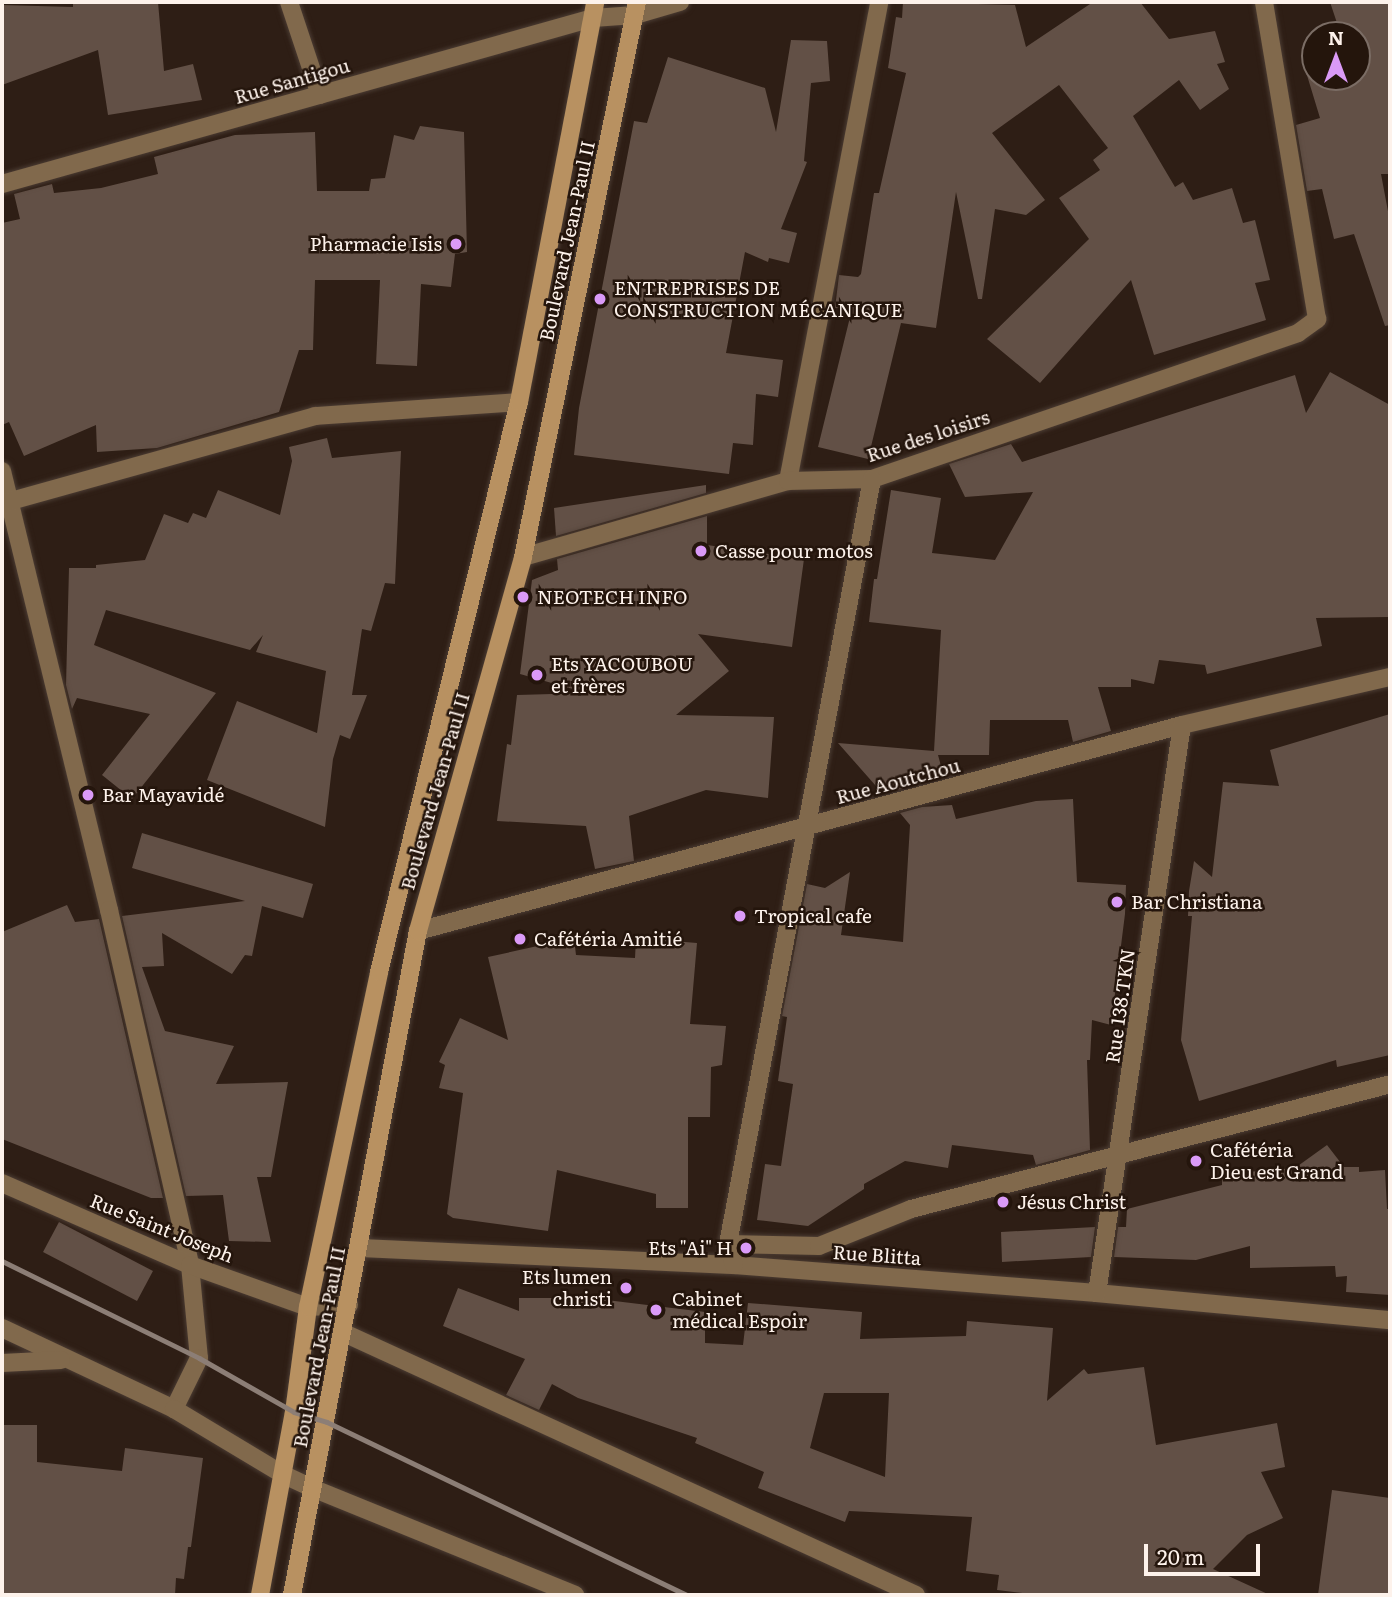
<!DOCTYPE html>
<meta charset="utf-8">
<style>
body{margin:0}
#map{position:relative;width:1392px;height:1597px;overflow:hidden;background:#2e1e15;font-family:Literata,serif}
div>[style]{position:absolute}
[style*='--x']{left:calc(var(--x)*1px);top:calc(var(--y)*1px);width:calc(var(--w)*1px);rotate:calc(var(--a)*1deg)}
.building>*{inset:0;background:#625046}
.roads{filter:drop-shadow(0 0 2px #4b3c33) drop-shadow(0 0 2px #4b3c33)}
.minor>*{height:18px;margin:-9px;padding:0 9px;transform-origin:9px;border-radius:9px;background:#81694c}
.secondary>*{height:18px;margin:-9px;padding:0 9px;transform-origin:9px;border-radius:9px;background:#b89161}
.rail>*{height:5px;margin:-2.5px;padding:0 2.5px;transform-origin:2.5px;border-radius:2.5px;background:#8c7e76}
.dots>*{width:19px;height:19px;translate:-50% -50%;box-sizing:border-box;border:4px solid #24150c;border-radius:50%}
span{translate:-50% -50%;white-space:nowrap;text-align:center;line-height:1.15;-webkit-text-stroke:5px #24150c;paint-order:stroke}
.street-label{font-size:19px;color:#fdf2eb}
.poi-label{font-size:19px;color:#fdf2eb}
.right{translate:-100% -50%;text-align:right}
.left{translate:0 -50%;text-align:left}
.frame{position:absolute;inset:0;border:4px solid #fdf2eb;pointer-events:none}
.north{position:absolute;left:1301px;top:21px;width:70px;height:70px;box-sizing:border-box;background:#24150c;border:2px solid #7b6d65;border-radius:50%;rotate:0deg;font-size:19px;font-weight:700;line-height:28px;text-align:center;color:#fdf2eb}
.north::after{content:'';display:block;margin:auto;width:24px;height:32px;background:#da9af7;clip-path:polygon(50% 0,100% 100%,50% 72%,0 100%)}
.scale{position:absolute;left:1144px;top:1544px;width:116px;height:32px;box-sizing:border-box;border:4px solid #fdf2eb;border-top:0;padding-left:9px;font-size:21px;line-height:24px;white-space:nowrap;color:#fdf2eb;-webkit-text-stroke:5px #24150c;paint-order:stroke}
</style>
<div id="map">
<div class="building">
<div style="clip-path:polygon(73px 2px,158px 2px,164px 71px,193px 64px,202px 100px,108px 115px,98px 50px,2px 85px,2px 5px,73px 7px)"></div>
<div style="clip-path:polygon(903px 2px,1015px 5px,1026px 47px,1093px 2px,1140px 2px,1169px 39px,1215px 31px,1225px 62px,1217px 64px,1229px 89px,1200px 110px,1179px 80px,1133px 116px,1175px 187px,1183px 182px,1193px 200px,1232px 188px,1243px 223px,1255px 220px,1270px 280px,1255px 283px,1266px 320px,1154px 355px,1131px 280px,1040px 383px,987px 339px,1089px 239px,1059px 198px,1100px 170px,1093px 160px,1108px 148px,1059px 85px,992px 133px,1045px 200px,1026px 215px,995px 209px,982px 299px,978px 299px,956px 192px,936px 328px,901px 323px,868px 459px,818px 447px,852px 309px,835px 308px,839px 275px,858px 277px,861px 274px,874px 193px,879px 193px,906px 73px,888px 68px,896px 17px,902px 18px)"></div>
<div style="clip-path:polygon(1330px 2px,1390px 2px,1390px 174px,1381px 174px,1390px 222px,1390px 325px,1385px 326px,1354px 234px,1334px 239px,1322px 189px,1307px 191px,1296px 125px,1320px 118px,1306px 72px,1315px 69px,1315px 77px,1357px 77px,1357px 35px,1341px 35px)"></div>
<div style="clip-path:polygon(791px 40px,827px 41px,830px 81px,811px 83px,804px 161px,807px 162px,781px 229px,797px 233px,789px 263px,769px 258px,768px 262px,745px 252px,726px 353px,783px 360px,778px 397px,756px 394px,753px 445px,733px 443px,729px 474px,574px 455px,579px 408px,634px 121px,647px 123px,668px 57px,765px 88px,776px 132px)"></div>
<div style="clip-path:polygon(420px 126px,464px 132px,467px 252px,455px 254px,451px 287px,421px 284px,417px 366px,376px 364px,380px 280px,315px 280px,313px 350px,299px 350px,279px 412px,157px 448px,97px 452px,96px 425px,24px 456px,9px 422px,2px 425px,2px 223px,20px 219px,14px 194px,52px 184px,54px 193px,101px 188px,158px 174px,154px 157px,235px 135px,315px 132px,317px 191px,369px 191px,371px 179px,385px 178px,394px 135px,414px 140px)"></div>
<div style="clip-path:polygon(1330px 372px,1390px 405px,1388px 617px,1316px 618px,1322px 646px,1207px 674px,1205px 665px,1159px 660px,1154px 684px,1131px 679px,1131px 687px,1098px 687px,1111px 731px,1073px 742px,1068px 720px,990px 720px,989px 755px,938px 755px,944px 777px,883px 794px,838px 743px,934px 751px,941px 630px,869px 622px,874px 579px,877px 579px,891px 490px,941px 498px,932px 553px,995px 560px,1033px 492px,965px 497px,949px 464px,1011px 444px,1022px 462px,1295px 375px,1306px 413px)"></div>
<div style="clip-path:polygon(327px 438px,332px 458px,401px 451px,395px 584px,385px 583px,371px 631px,362px 629px,352px 695px,367px 695px,350px 739px,340px 735px,333px 759px,325px 827px,207px 780px,237px 701px,317px 733px,326px 671px,256px 652px,263px 635px,250px 650px,106px 610px,94px 645px,216px 693px,132px 799px,102px 775px,150px 714px,77px 698px,72px 709px,66px 685px,69px 568px,96px 568px,96px 565px,145px 560px,164px 514px,188px 523px,193px 513px,206px 518px,218px 490px,280px 515px,292px 461px,289px 447px)"></div>
<div style="clip-path:polygon(706px 485px,706px 493px,556px 536px,554px 508px)"></div>
<div style="clip-path:polygon(707px 516px,707px 545px,804px 559px,792px 647px,698px 634px,729px 671px,676px 715px,774px 717px,768px 798px,706px 790px,629px 816px,634px 861px,595px 869px,586px 826px,497px 821px,507px 744px,511px 745px,517px 695px,587px 693px,520px 674px,532px 580px,558px 570px,557px 559px)"></div>
<div style="clip-path:polygon(1390px 714px,1390px 1055px,1337px 1067px,1336px 1060px,1199px 1101px,1181px 1040px,1192px 916px,1188px 916px,1189px 891px,1194px 861px,1212px 877px,1223px 782px,1279px 786px,1270px 750px)"></div>
<div style="clip-path:polygon(1073px 799px,1077px 882px,1126px 885px,1125px 914px,1111px 1025px,1092px 1020px,1090px 1060px,1087px 1060px,1090px 1150px,1036px 1165px,1033px 1155px,952px 1145px,948px 1168px,905px 1161px,864px 1184px,864px 1189px,808px 1226px,757px 1220px,765px 1164px,781px 1166px,793px 1084px,778px 1081px,787px 1017px,782px 1016px,807px 884px,825px 888px,850px 872px,841px 935px,903px 942px,910px 825px,900px 813px,922px 807px,952px 805px,956px 819px,1036px 801px)"></div>
<div style="clip-path:polygon(142px 833px,313px 884px,303px 918px,262px 906px,252px 956px,245px 955px,232px 974px,162px 933px,164px 966px,142px 967px,165px 1031px,234px 1046px,216px 1084px,288px 1082px,271px 1177px,257px 1177px,271px 1242px,229px 1241px,223px 1195px,186px 1196px,122px 916px,245px 901px,132px 868px)"></div>
<div style="clip-path:polygon(67px 905px,75px 922px,99px 919px,163px 1198px,151px 1198px,2px 1139px,2px 932px)"></div>
<div style="clip-path:polygon(574px 938px,576px 955px,635px 958px,636px 938px,697px 943px,690px 1024px,726px 1026px,722px 1065px,711px 1067px,710px 1117px,688px 1117px,688px 1208px,656px 1208px,656px 1194px,557px 1170px,548px 1231px,453px 1218px,447px 1214px,463px 1093px,439px 1088px,445px 1065px,439px 1062px,460px 1018px,508px 1040px,488px 957px)"></div>
<div style="clip-path:polygon(1327px 1145px,1344px 1167px,1359px 1167px,1359px 1172px,1385px 1170px,1387px 1209px,1390px 1209px,1390px 1295px,1346px 1292px,1347px 1276px,1336px 1277px,1335px 1266px,1250px 1268px,1250px 1246px,1196px 1260px,1114px 1257px,1118px 1227px,1126px 1227px,1127px 1209px,1222px 1185px,1222px 1174px,1295px 1168px)"></div>
<div style="clip-path:polygon(59px 1222px,153px 1271px,137px 1301px,43px 1252px)"></div>
<div style="clip-path:polygon(1095px 1227px,1091px 1257px,1002px 1262px,1001px 1232px)"></div>
<div style="clip-path:polygon(evenodd,458px 1288px,519px 1311px,519px 1298px,590px 1298px,705px 1312px,705px 1343px,743px 1345px,748px 1303px,862px 1312px,860px 1339px,966px 1336px,967px 1321px,1053px 1328px,1047px 1401px,1084px 1369px,1088px 1374px,1144px 1367px,1156px 1445px,1277px 1423px,1285px 1467px,1261px 1472px,1283px 1518px,1247px 1535px,1213px 1569px,1270px 1595px,1040px 1595px,997px 1590px,999px 1575px,966px 1571px,972px 1517px,849px 1511px,845px 1522px,758px 1488px,764px 1472px,695px 1443px,697px 1438px,578px 1398px,552px 1384px,539px 1410px,506px 1395px,525px 1359px,443px 1326px,458px 1288px,824px 1393px,889px 1393px,885px 1477px,810px 1448px,824px 1393px)"></div>
<div style="clip-path:polygon(2px 1425px,37px 1425px,37px 1462px,122px 1471px,125px 1448px,203px 1458px,191px 1547px,188px 1547px,184px 1579px,176px 1578px,175px 1595px,2px 1595px)"></div>
<div style="clip-path:polygon(1332px 1490px,1390px 1498px,1390px 1595px,1318px 1595px)"></div>
</div>
<div class="roads">
<div class="minor">
<div style="--x:289;--y:2;--w:98;--a:71.6"></div>
<div style="--x:2;--y:184;--w:614;--a:-15.69"></div>
<div style="--x:593;--y:18;--w:42;--a:-4.1"></div>
<div style="--x:635;--y:15;--w:47;--a:-16.1"></div>
<div style="--x:2;--y:471;--w:452;--a:76.3"></div>
<div style="--x:109;--y:910;--w:364;--a:77.1"></div>
<div style="--x:190;--y:1265;--w:93;--a:84.5"></div>
<div style="--x:199;--y:1358;--w:57;--a:116.1"></div>
<div style="--x:788;--y:481;--w:488;--a:-79.2"></div>
<div style="--x:11;--y:501;--w:316;--a:-15.6"></div>
<div style="--x:315;--y:416;--w:204;--a:-3.9"></div>
<div style="--x:523;--y:557;--w:276;--a:-16"></div>
<div style="--x:788;--y:481;--w:84;--a:-1.4"></div>
<div style="--x:872;--y:479;--w:450;--a:-18.9"></div>
<div style="--x:1298;--y:333;--w:24;--a:-36"></div>
<div style="--x:1317;--y:319;--w:321;--a:-99.5"></div>
<div style="--x:418;--y:931;--w:791;--a:-15.09"></div>
<div style="--x:1182;--y:725;--w:213;--a:-13"></div>
<div style="--x:2;--y:1183;--w:205;--a:23.6"></div>
<div style="--x:190;--y:1265;--w:125;--a:19.6"></div>
<div style="--x:308;--y:1307;--w:41;--a:-2.8"></div>
<div style="--x:728;--y:1244;--w:91;--a:1.3"></div>
<div style="--x:819;--y:1246;--w:99;--a:-21.9"></div>
<div style="--x:911;--y:1209;--w:495;--a:-14.6"></div>
<div style="--x:359;--y:1248;--w:375;--a:2.6"></div>
<div style="--x:734;--y:1265;--w:364;--a:4.4"></div>
<div style="--x:1097;--y:1293;--w:294;--a:5.3"></div>
<div style="--x:734;--y:1265;--w:22;--a:-106"></div>
<div style="--x:728;--y:1244;--w:778;--a:-79.34"></div>
<div style="--x:1097;--y:1293;--w:574;--a:-81.49"></div>
<div style="--x:2;--y:1328;--w:190;--a:25.2"></div>
<div style="--x:174;--y:1409;--w:126;--a:31"></div>
<div style="--x:282;--y:1474;--w:33;--a:25"></div>
<div style="--x:312;--y:1488;--w:284;--a:22.1"></div>
<div style="--x:344;--y:1333;--w:629;--a:24.61"></div>
<div style="--x:2;--y:1363;--w:59;--a:-2.9"></div>
</div>
<div class="secondary">
<div style="--x:260;--y:1595;--w:186;--a:-79.5"></div>
<div style="--x:294;--y:1412;--w:106;--a:-82.4"></div>
<div style="--x:308;--y:1307;--w:342;--a:-78"></div>
<div style="--x:379;--y:972;--w:587;--a:-76.2"></div>
<div style="--x:519;--y:402;--w:407;--a:-79.2"></div>
<div style="--x:292;--y:1595;--w:676;--a:-79.26"></div>
<div style="--x:418;--y:931;--w:388;--a:-74.3"></div>
<div style="--x:523;--y:557;--w:567;--a:-78.39"></div>
</div>
</div>
<div class="rail">
<div style="--x:2;--y:1261;--w:220;--a:26.2"></div>
<div style="--x:199;--y:1358;--w:109;--a:29.6"></div>
<div style="--x:294;--y:1412;--w:34;--a:17"></div>
<div style="--x:327;--y:1422;--w:399;--a:25.7"></div>
</div>
<div class="dots">
<div style="left:456px;top:244px;background:#da9af7"></div>
<div style="left:600px;top:299px;background:#da9af7"></div>
<div style="left:701px;top:551px;background:#da9af7"></div>
<div style="left:523px;top:597px;background:#da9af7"></div>
<div style="left:537px;top:675px;background:#da9af7"></div>
<div style="left:88px;top:795px;background:#da9af7"></div>
<div style="left:1117px;top:902px;background:#da9af7"></div>
<div style="left:740px;top:916px;background:#da9af7"></div>
<div style="left:520px;top:939px;background:#da9af7"></div>
<div style="left:1196px;top:1161px;background:#da9af7"></div>
<div style="left:1003px;top:1202px;background:#da9af7"></div>
<div style="left:746px;top:1248px;background:#da9af7"></div>
<div style="left:626px;top:1288px;background:#da9af7"></div>
<div style="left:656px;top:1310px;background:#da9af7"></div>
</div>
<div class="street-label">
<span style="left:292px;top:81px;rotate:-16deg">Rue Santigou</span>
<span style="left:567px;top:241px;rotate:-78deg">Boulevard Jean-Paul II</span>
<span style="left:928px;top:436px;rotate:-18deg">Rue des loisirs</span>
<span style="left:898px;top:781px;rotate:-15deg">Rue Aoutchou</span>
<span style="left:435px;top:791px;rotate:-74deg">Boulevard Jean-Paul II</span>
<span style="left:1120px;top:1006px;rotate:-82deg">Rue 138.TKN</span>
<span style="left:162px;top:1228px;rotate:22deg">Rue Saint Joseph</span>
<span style="left:877px;top:1255px;rotate:4deg">Rue Blitta</span>
<span style="left:319px;top:1347px;rotate:-79deg">Boulevard Jean-Paul II</span>
</div>
<div class="poi-label">
<span class="right" style="left:442px;top:244px">Pharmacie Isis</span>
<span class="left" style="left:614px;top:299px">ENTREPRISES DE<br>CONSTRUCTION MÉCANIQUE</span>
<span class="left" style="left:715px;top:551px">Casse pour motos</span>
<span class="left" style="left:537px;top:597px">NEOTECH INFO</span>
<span class="left" style="left:551px;top:675px">Ets YACOUBOU<br>et frères</span>
<span class="left" style="left:102px;top:795px">Bar Mayavidé</span>
<span class="left" style="left:1131px;top:902px">Bar Christiana</span>
<span class="left" style="left:754px;top:916px">Tropical cafe</span>
<span class="left" style="left:534px;top:939px">Cafétéria Amitié</span>
<span class="left" style="left:1210px;top:1161px">Cafétéria<br>Dieu est Grand</span>
<span class="left" style="left:1017px;top:1202px">Jésus Christ</span>
<span class="right" style="left:732px;top:1248px">Ets "Ai" H</span>
<span class="right" style="left:612px;top:1288px">Ets lumen<br>christi</span>
<span class="left" style="left:672px;top:1310px">Cabinet<br>médical Espoir</span>
</div>
<div class="frame"></div>
<div class="north">N</div>
<div class="scale">20 m</div>
</div>
